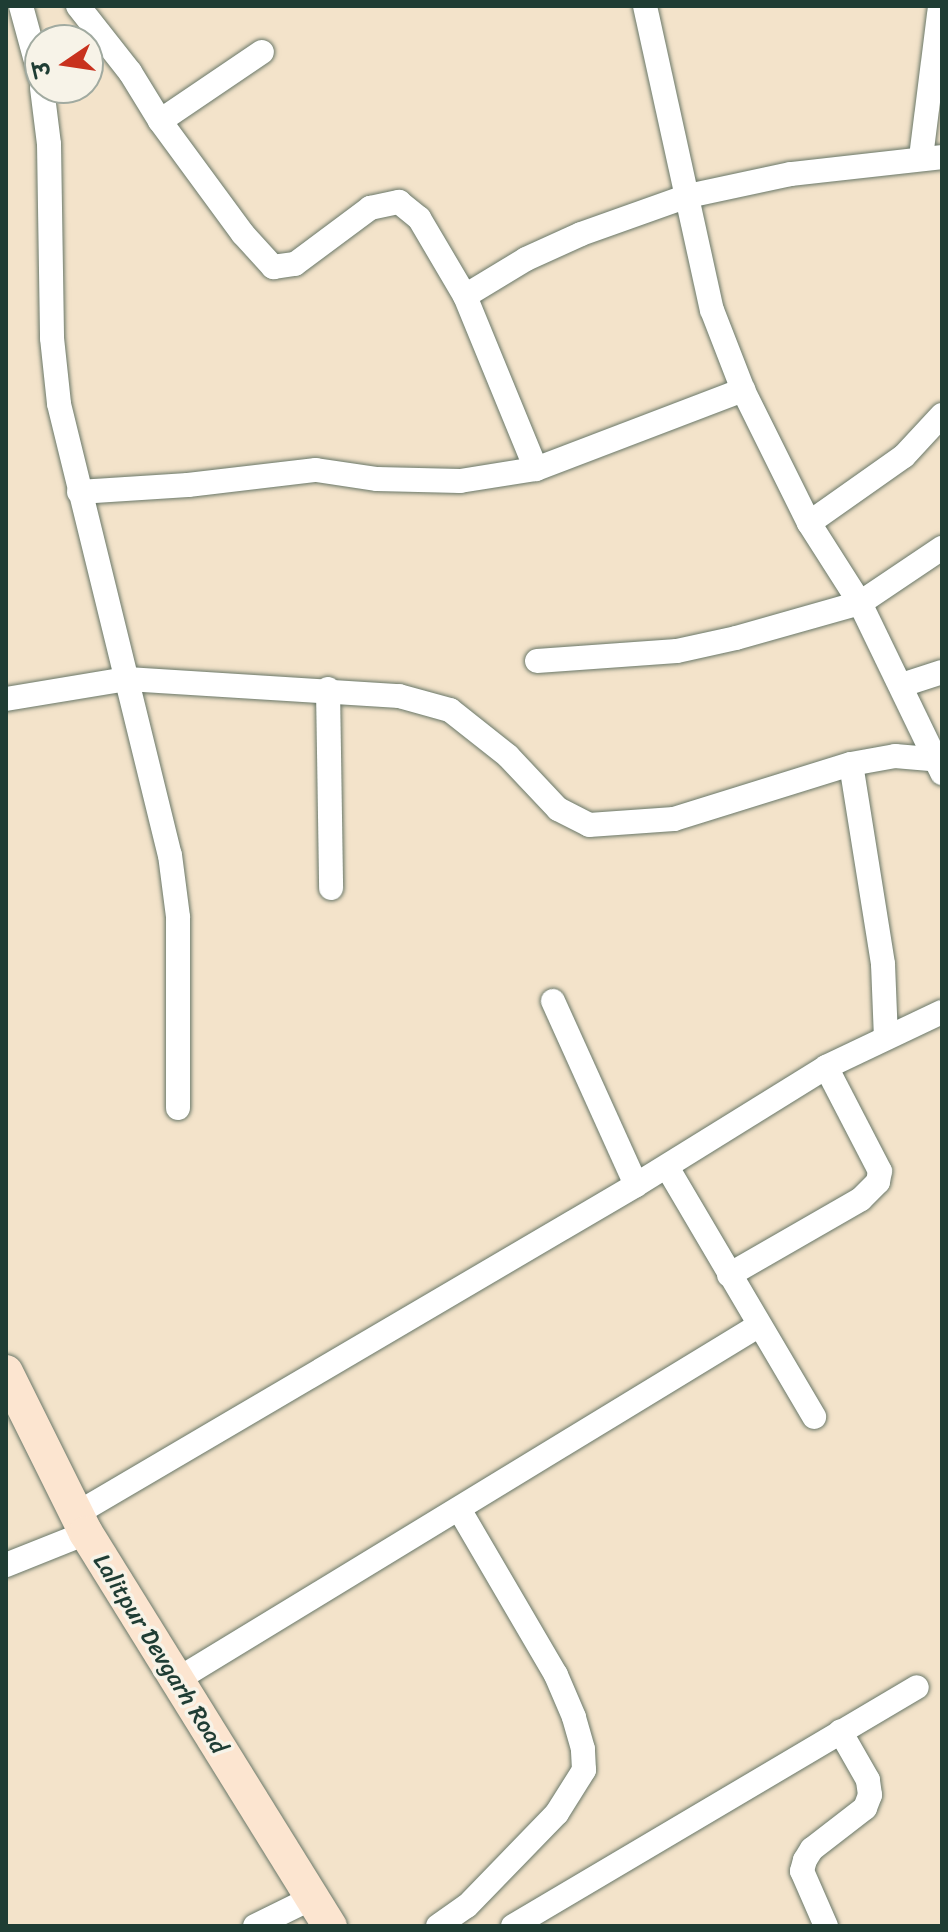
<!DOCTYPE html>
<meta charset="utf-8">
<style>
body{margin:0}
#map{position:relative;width:948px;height:1932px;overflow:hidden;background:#f3e3ca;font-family:Sriracha,"Playpen Sans Deva",sans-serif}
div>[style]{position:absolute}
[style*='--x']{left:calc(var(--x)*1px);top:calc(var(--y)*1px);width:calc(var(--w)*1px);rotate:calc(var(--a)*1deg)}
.roads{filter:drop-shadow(0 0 2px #697768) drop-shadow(0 0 2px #697768)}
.minor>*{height:24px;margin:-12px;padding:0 12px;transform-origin:12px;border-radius:12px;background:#fff}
.secondary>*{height:34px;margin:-17px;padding:0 17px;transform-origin:17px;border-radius:17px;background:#fce5d0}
span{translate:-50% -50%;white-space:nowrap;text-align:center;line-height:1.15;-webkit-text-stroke:7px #f7f3e8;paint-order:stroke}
.street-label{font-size:24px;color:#1f3d34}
.frame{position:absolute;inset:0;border:8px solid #1f3d34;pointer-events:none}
.north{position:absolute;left:24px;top:24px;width:80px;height:80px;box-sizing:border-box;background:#f7f3e8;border:2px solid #a1aaa0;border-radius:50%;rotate:257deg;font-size:22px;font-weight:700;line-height:32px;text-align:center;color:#1f3d34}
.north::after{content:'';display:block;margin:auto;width:28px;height:36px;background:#c8321e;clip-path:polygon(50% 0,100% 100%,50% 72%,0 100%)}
</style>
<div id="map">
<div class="roads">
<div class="minor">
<div style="--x:21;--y:6;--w:73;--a:74.8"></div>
<div style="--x:78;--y:6;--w:84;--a:51.8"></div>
<div style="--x:130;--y:72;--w:57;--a:58.5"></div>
<div style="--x:160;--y:121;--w:140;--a:53.7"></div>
<div style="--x:243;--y:234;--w:45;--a:47.7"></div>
<div style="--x:273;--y:267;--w:22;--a:-8"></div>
<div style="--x:295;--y:264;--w:94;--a:-36.7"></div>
<div style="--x:370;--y:208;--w:30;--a:-12"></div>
<div style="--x:399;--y:202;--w:26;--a:39"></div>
<div style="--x:419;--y:218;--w:91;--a:59.5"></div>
<div style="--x:465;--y:296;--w:187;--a:67.7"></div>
<div style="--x:645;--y:6;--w:311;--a:77.6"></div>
<div style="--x:712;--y:310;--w:86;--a:68.8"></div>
<div style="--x:743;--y:390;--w:148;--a:63.6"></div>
<div style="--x:809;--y:523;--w:95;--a:57.5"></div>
<div style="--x:860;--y:603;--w:189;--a:64.2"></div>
<div style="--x:42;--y:88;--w:56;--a:82.9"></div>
<div style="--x:49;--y:144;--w:194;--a:89.1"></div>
<div style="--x:52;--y:338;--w:66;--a:83.9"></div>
<div style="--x:59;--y:404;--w:464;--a:76.2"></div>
<div style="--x:170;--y:855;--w:63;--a:82.6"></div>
<div style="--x:178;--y:917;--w:191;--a:90"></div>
<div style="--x:160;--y:121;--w:123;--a:-34.1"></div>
<div style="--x:921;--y:157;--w:152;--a:-82.8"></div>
<div style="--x:465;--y:296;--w:71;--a:-31.2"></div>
<div style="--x:526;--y:259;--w:60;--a:-24.4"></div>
<div style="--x:581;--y:234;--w:114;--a:-19.6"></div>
<div style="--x:688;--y:196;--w:105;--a:-12.1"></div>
<div style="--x:791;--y:174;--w:152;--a:-6.4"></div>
<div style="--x:79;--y:492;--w:109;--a:-3.7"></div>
<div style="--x:188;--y:485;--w:129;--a:-6.7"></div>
<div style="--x:316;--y:470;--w:62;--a:8.4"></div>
<div style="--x:377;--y:479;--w:83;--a:1.4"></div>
<div style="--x:460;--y:481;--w:77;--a:-9"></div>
<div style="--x:536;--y:469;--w:222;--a:-20.9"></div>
<div style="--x:809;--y:523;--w:116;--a:-35.2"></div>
<div style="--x:904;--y:456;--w:56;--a:-47.2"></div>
<div style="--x:537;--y:661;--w:140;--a:-4.1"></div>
<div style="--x:677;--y:651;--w:60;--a:-12.4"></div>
<div style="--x:736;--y:638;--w:129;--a:-15.8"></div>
<div style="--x:860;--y:603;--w:99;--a:-33.9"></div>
<div style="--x:902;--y:685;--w:42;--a:-18"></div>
<div style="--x:328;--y:689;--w:199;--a:89.1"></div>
<div style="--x:6;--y:699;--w:123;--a:-9.4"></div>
<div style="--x:127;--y:679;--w:273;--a:3.6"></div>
<div style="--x:399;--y:696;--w:53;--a:15.4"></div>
<div style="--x:450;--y:710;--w:74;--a:38.4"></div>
<div style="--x:508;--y:756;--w:73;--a:46.7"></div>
<div style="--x:558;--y:809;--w:35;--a:27"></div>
<div style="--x:589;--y:825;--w:85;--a:-4"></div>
<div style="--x:674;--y:819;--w:185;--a:-17.3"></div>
<div style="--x:851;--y:764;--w:45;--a:-10.3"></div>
<div style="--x:895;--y:756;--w:47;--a:4.9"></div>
<div style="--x:851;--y:764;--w:203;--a:80.9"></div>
<div style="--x:883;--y:964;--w:74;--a:87.7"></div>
<div style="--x:553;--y:1001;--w:202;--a:65.7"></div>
<div style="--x:667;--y:1167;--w:290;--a:59.5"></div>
<div style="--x:729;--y:1275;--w:152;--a:-29.9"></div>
<div style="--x:861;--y:1199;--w:24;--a:-45"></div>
<div style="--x:878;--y:1182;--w:11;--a:-80"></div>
<div style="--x:880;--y:1171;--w:117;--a:-117.4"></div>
<div style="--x:76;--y:1514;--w:649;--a:-30.43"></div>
<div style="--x:636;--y:1185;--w:224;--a:-31.8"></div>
<div style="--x:826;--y:1067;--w:128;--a:-25.4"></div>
<div style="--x:6;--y:1565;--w:86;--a:-21.8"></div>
<div style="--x:175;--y:1681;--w:683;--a:-31.34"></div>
<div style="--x:255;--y:1926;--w:64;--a:-26.2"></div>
<div style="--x:438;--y:1926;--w:35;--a:-35"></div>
<div style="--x:467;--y:1906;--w:129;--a:-45.9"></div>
<div style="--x:557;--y:1813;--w:51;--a:-57.9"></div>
<div style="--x:584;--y:1770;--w:21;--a:-93"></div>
<div style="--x:583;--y:1749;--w:33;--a:-106"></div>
<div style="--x:574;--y:1717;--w:46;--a:-113.2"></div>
<div style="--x:556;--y:1675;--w:192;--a:-120.3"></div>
<div style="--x:513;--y:1926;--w:469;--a:-30.6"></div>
<div style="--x:826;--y:1926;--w:60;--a:-113.6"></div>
<div style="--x:802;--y:1871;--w:11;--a:-75"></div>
<div style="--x:805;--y:1860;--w:13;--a:-58"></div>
<div style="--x:812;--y:1849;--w:67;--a:-37.7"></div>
<div style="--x:865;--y:1808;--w:14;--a:-69"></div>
<div style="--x:870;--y:1795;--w:15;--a:-98"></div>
<div style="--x:868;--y:1780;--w:56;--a:-119.7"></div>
</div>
<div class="secondary">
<div style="--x:6;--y:1372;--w:180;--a:63.6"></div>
<div style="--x:86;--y:1533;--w:463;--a:58.2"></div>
</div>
</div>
<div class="street-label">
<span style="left:160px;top:1654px;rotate:58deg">Lalitpur Devgarh Road</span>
</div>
<div class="frame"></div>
<div class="north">उ</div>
</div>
